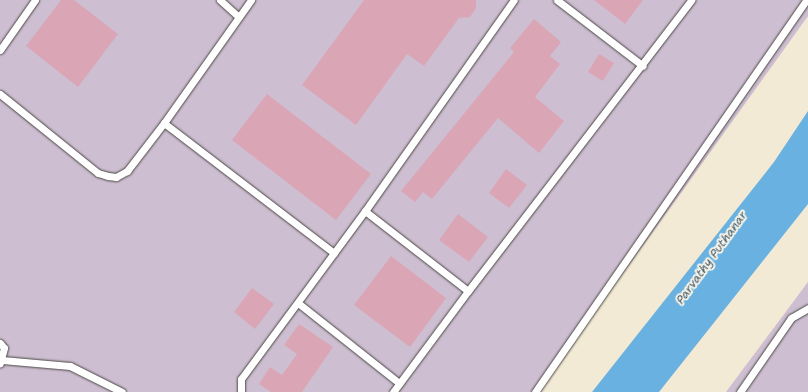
<!DOCTYPE html>
<style>
body{margin:0}
#map{position:relative;width:808px;height:392px;overflow:hidden;background:#f2ead4;font-family:"Shantell Sans",sans-serif}
div>[style]{position:absolute}
[style*='--x']{left:calc(var(--x)*1px);top:calc(var(--y)*1px);width:calc(var(--w)*1px);rotate:calc(var(--a)*1deg)}
.industrial>*{inset:0;background:#cebed1}
.water>*{inset:0;background:#68b1e0}
.building>*{inset:0;background:#daa6b5}
.roads{filter:drop-shadow(0 0 1px #494844) drop-shadow(0 0 1px #494844)}
.service>*{height:7px;margin:-3.5px;padding:0 3.5px;transform-origin:3.5px;border-radius:3.5px;background:#fff}
span{translate:-50% -50%;white-space:nowrap;text-align:center;line-height:1.15;-webkit-text-stroke:4px #f7f3e8;paint-order:stroke}
.water-label{font-size:12px;color:#405a6a;font-style:italic}
</style>
<div id="map">
<div class="industrial">
<div style="clip-path:polygon(0 0,808px 0,808px 16px,538px 392px,0 392px)"></div>
<div style="clip-path:polygon(808px 282px,808px 392px,726px 392px)"></div>
</div>
<div class="water">
<div style="clip-path:polygon(808px 111px,808px 204px,659px 392px,592px 392px,774px 162px)"></div>
</div>
<div class="building">
<div style="clip-path:polygon(61px 0,74px 0,118px 34px,78px 87px,26px 46px)"></div>
<div style="clip-path:polygon(364px 0,476px 0,476px 8px,470px 17px,459px 18px,424px 66px,407px 54px,356px 125px,302px 85px)"></div>
<div style="clip-path:polygon(594px 0,643px 0,625px 24px)"></div>
<div style="clip-path:polygon(534px 19px,561px 42px,550px 56px,560px 64px,535px 97px,564px 121px,539px 153px,498px 118px,432px 199px,423px 192px,415px 202px,401px 191px,514px 52px,510px 48px)"></div>
<div style="clip-path:polygon(599px 54px,614px 63px,603px 81px,588px 72px)"></div>
<div style="clip-path:polygon(267px 94px,371px 174px,336px 220px,232px 140px)"></div>
<div style="clip-path:polygon(506px 169px,527px 185px,509px 208px,489px 193px)"></div>
<div style="clip-path:polygon(458px 214px,488px 237px,469px 262px,439px 240px)"></div>
<div style="clip-path:polygon(391px 256px,446px 298px,410px 347px,354px 305px)"></div>
<div style="clip-path:polygon(252px 288px,274px 304px,255px 329px,234px 312px)"></div>
<div style="clip-path:polygon(299px 324px,333px 347px,302px 392px,271px 392px,259px 384px,270px 367px,282px 375px,297px 354px,284px 345px)"></div>
</div>
<div class="roads">
<div class="service">
<div style="--x:220;--y:0;--w:25;--a:42"></div>
<div style="--x:251;--y:0;--w:151;--a:125.3"></div>
<div style="--x:164;--y:123;--w:214;--a:37.4"></div>
<div style="--x:557;--y:0;--w:108;--a:37.5"></div>
<div style="--x:0;--y:50;--w:61;--a:-55"></div>
<div style="--x:0;--y:94;--w:126;--a:38.9"></div>
<div style="--x:98;--y:173;--w:10;--a:17"></div>
<div style="--x:108;--y:176;--w:8;--a:7"></div>
<div style="--x:116;--y:177;--w:13;--a:-29"></div>
<div style="--x:127;--y:171;--w:61;--a:-52.4"></div>
<div style="--x:365;--y:211;--w:258;--a:-54.8"></div>
<div style="--x:298;--y:303;--w:129;--a:38.4"></div>
<div style="--x:0;--y:343;--w:6;--a:51"></div>
<div style="--x:4;--y:348;--w:16;--a:105"></div>
<div style="--x:2;--y:360;--w:68;--a:5"></div>
<div style="--x:70;--y:366;--w:58;--a:26.6"></div>
<div style="--x:241;--y:392;--w:13;--a:-90"></div>
<div style="--x:241;--y:379;--w:209;--a:-53.6"></div>
<div style="--x:365;--y:211;--w:130;--a:37.8"></div>
<div style="--x:468;--y:291;--w:367;--a:-52.5"></div>
<div style="--x:393;--y:392;--w:126;--a:-53.4"></div>
<div style="--x:535;--y:392;--w:477;--a:-55.3"></div>
<div style="--x:740;--y:392;--w:90;--a:-55.4"></div>
<div style="--x:791;--y:318;--w:20;--a:-30"></div>
</div>
</div>
<div class="water-label">
<span style="left:712px;top:258px;rotate:-54deg">Parvathy Puthanar</span>
</div>
</div>
